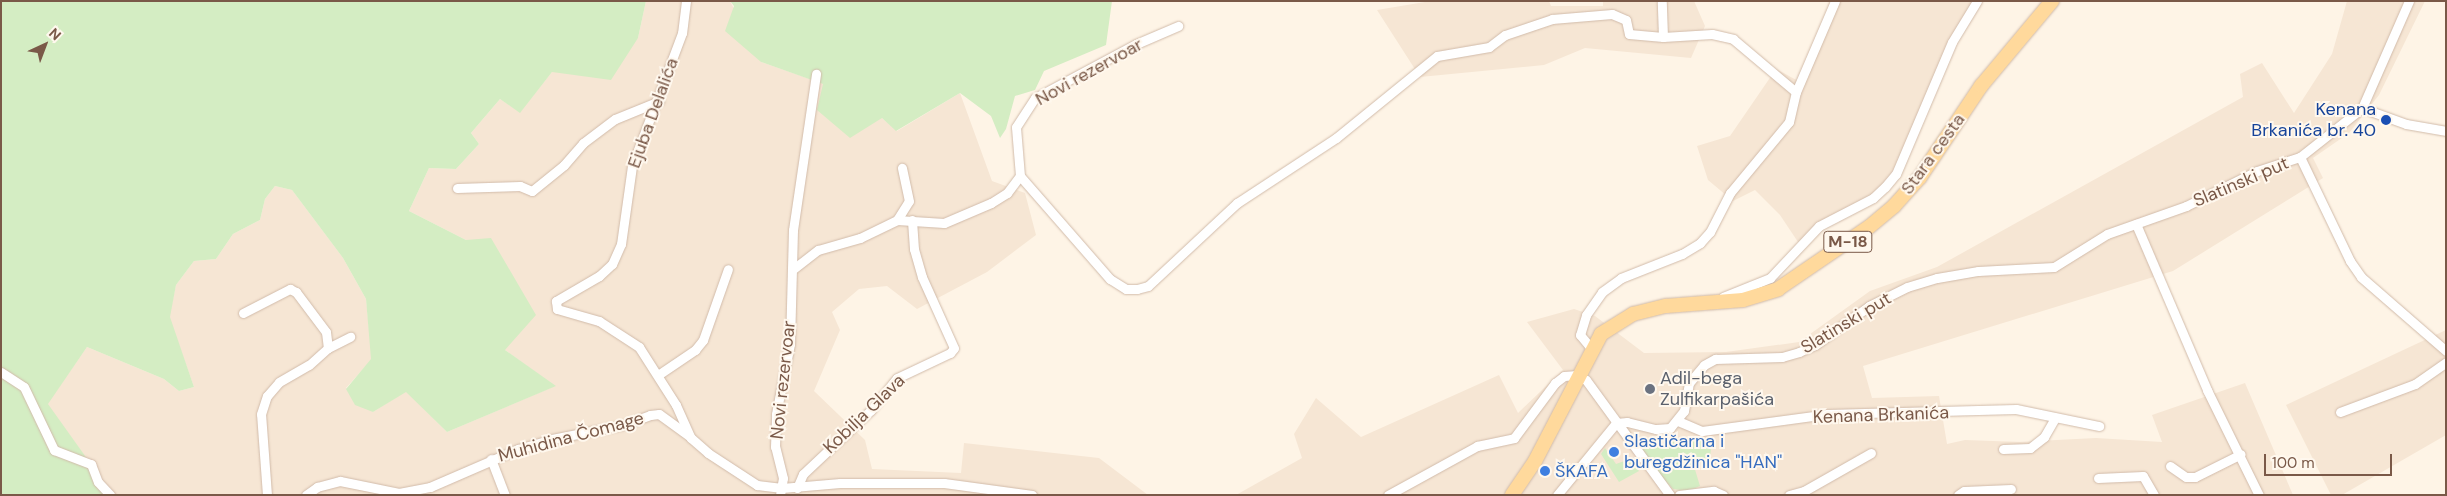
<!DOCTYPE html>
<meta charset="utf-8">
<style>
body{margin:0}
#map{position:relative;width:2447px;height:496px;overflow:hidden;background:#fef4e6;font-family:"DM Sans",sans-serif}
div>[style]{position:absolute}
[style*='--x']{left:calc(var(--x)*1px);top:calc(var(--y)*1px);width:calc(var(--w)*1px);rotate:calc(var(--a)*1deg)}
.residential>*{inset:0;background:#f6e6d4}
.green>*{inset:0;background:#d4edc3}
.roads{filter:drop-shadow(0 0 1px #d1bbaa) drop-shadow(0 0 1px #d1bbaa)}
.street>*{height:9px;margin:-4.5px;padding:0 4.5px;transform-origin:4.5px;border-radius:4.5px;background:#fff}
.primary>*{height:14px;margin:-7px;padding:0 7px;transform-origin:7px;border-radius:7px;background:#ffd99c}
.dots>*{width:14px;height:14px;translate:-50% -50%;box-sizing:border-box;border:2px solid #fff8ee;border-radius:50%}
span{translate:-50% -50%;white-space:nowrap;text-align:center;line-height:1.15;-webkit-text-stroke:4px #fff8ee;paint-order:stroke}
.shield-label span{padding:1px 4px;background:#fff8ee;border:1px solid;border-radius:4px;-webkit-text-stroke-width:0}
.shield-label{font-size:16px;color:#7a5948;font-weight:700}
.street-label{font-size:18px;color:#7a5948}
.transit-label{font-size:18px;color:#164399}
.right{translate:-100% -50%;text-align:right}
.worship-label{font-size:18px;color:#5b616d}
.left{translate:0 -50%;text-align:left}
.shop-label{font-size:18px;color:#366cbe}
.frame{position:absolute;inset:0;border:2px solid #7a5948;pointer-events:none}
.north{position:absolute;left:20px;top:20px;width:50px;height:50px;-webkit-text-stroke:4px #fff8ee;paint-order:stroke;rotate:43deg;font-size:14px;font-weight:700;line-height:20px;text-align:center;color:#7a5948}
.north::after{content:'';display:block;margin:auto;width:18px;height:22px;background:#7a5948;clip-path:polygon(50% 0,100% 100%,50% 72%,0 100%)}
.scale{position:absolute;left:2264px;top:454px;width:128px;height:22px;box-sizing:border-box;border:2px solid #7a5948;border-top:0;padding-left:6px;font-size:15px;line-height:18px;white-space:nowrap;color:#7a5948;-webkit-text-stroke:4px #fff8ee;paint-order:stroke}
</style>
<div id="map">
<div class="residential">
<div style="clip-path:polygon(646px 1px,730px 1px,761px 62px,824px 84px,882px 118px,897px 131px,960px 93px,992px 181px,1025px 193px,1036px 235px,987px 272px,917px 309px,887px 286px,859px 289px,832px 312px,840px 330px,814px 391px,865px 440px,872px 469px,961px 473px,964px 443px,1099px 458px,1148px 495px,113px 495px,47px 404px,87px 347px,164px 379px,179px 391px,194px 387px,169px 317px,176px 285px,194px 261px,216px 259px,233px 234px,260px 220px,265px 199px,275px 186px,292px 190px,343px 258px,366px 299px,372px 359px,346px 388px,373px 412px,406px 391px,447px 432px,555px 386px,505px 350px,466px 240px,409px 211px,429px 168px,456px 169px,479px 144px,471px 133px,500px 99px,520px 112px,552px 72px,638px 38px)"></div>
<div style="clip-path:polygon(1431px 1px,1549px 1px,1551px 6px,1603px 6px,1603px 1px,1694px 1px,1705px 26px,1691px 58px,1585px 48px,1544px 65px,1420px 77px,1377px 10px)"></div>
<div style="clip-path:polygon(1835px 1px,1977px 1px,1885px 187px,1819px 226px,1800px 245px,1780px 215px,1755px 190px,1733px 201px,1708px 180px,1697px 146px,1730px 136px,1776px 69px,1800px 82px)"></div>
<div style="clip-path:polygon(2347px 1px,2425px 1px,2379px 95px,2349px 133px,2313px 158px,2323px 178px,2173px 271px,1863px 366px,1872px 398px,1939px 396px,1947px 444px,1965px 440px,2020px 442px,2096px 438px,2162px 442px,2152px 415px,2245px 383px,2293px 495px,1236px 495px,1302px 458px,1294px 434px,1316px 398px,1361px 437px,1499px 375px,1518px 413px,1563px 370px,1527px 322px,1574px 309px,1595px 316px,1644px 353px,1726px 352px,1799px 342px,1870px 291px,1937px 267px,2243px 97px,2240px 74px,2262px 63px,2294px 113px,2332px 54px)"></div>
<div style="clip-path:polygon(2446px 330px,2446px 435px,2342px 495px,2331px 495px,2286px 405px)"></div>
</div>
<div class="green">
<div style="clip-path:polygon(1px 1px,646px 1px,638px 38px,611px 80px,552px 72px,520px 113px,500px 99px,471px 133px,479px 144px,456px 169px,429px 168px,409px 211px,466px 240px,491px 238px,536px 315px,505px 350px,556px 386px,447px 432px,406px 392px,373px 412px,355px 405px,346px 389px,371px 359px,366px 299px,343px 258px,292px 190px,275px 186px,265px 199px,260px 220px,233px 234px,216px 259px,194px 261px,176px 285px,170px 317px,194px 387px,179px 391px,164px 379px,87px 347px,48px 404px,113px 495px,1px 495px)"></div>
<div style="clip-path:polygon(730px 1px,1112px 1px,1106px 45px,1044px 71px,1035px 90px,1015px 96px,1006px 129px,1000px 138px,991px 116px,960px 93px,896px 131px,882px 118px,850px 138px,817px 110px,823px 84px,761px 62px,725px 31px,734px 6px)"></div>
<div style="clip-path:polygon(1712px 439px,1710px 458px,1693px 463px,1700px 486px,1688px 491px,1673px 489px,1638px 452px,1642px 448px,1682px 440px)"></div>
<div style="clip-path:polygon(1605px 448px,1616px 464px,1630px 459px,1639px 471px,1619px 482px,1601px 454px)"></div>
</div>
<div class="roads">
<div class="street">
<div style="--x:686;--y:1;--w:32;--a:97"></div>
<div style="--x:682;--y:33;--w:142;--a:110.6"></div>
<div style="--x:632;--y:166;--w:79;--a:98"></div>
<div style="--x:621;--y:244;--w:22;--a:114"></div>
<div style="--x:612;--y:264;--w:18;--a:137"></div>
<div style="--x:599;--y:276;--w:50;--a:149.8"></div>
<div style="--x:556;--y:301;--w:8;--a:83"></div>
<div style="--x:557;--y:309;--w:44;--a:15.9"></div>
<div style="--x:599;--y:321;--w:48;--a:33"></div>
<div style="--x:639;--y:347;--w:69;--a:57.5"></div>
<div style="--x:676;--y:405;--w:36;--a:66"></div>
<div style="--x:691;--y:438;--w:23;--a:41"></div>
<div style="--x:708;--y:453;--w:59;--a:33.1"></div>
<div style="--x:757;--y:485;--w:25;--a:7"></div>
<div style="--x:782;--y:488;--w:58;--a:-4.9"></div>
<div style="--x:840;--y:483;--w:104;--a:0"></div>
<div style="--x:944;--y:483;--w:89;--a:7.8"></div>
<div style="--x:1663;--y:37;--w:49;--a:-3.5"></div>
<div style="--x:1712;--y:34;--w:22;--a:13"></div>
<div style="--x:1733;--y:39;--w:82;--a:40.1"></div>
<div style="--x:2362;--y:108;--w:47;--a:20"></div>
<div style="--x:2406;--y:124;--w:41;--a:9.9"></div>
<div style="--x:2300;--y:157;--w:115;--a:64.3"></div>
<div style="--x:2350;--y:261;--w:19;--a:55"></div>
<div style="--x:2361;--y:277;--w:113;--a:41"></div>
<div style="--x:1020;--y:176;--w:137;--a:48.9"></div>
<div style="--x:1110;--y:279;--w:19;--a:32"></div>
<div style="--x:1126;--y:289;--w:11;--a:0"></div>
<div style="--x:1137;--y:289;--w:11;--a:-15"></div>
<div style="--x:1148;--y:286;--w:122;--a:-43"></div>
<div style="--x:1237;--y:203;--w:118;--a:-33.3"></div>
<div style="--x:1336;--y:138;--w:130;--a:-39.1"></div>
<div style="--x:1437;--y:56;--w:53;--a:-9.8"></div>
<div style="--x:1489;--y:47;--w:20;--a:-37"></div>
<div style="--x:1505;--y:35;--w:50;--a:-18.8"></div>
<div style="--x:1552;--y:19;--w:60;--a:-4.8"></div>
<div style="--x:1612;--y:14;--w:15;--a:23"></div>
<div style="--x:1626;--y:20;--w:14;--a:78"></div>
<div style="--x:1629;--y:34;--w:34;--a:5"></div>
<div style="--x:1663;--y:37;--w:35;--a:-92"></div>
<div style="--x:457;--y:188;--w:63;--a:-1.8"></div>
<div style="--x:520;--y:186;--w:13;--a:23"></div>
<div style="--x:532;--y:191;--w:41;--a:-39.1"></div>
<div style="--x:564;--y:165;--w:29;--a:-49"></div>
<div style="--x:583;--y:143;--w:40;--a:-37"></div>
<div style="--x:615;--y:119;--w:48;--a:-22.2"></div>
<div style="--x:897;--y:220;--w:22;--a:-58"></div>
<div style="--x:909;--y:201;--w:34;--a:-102"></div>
<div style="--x:2136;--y:224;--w:181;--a:66.8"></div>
<div style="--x:2207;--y:390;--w:117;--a:63.7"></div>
<div style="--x:792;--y:270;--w:33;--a:-38"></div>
<div style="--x:818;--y:250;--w:44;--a:-15.9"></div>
<div style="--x:860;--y:238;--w:41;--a:-25.9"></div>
<div style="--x:897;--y:220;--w:47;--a:3.7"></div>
<div style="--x:944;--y:223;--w:51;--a:-23.1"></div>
<div style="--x:991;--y:203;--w:19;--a:-32"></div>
<div style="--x:1007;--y:193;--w:21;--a:-53"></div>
<div style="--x:1020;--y:176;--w:49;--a:-94.7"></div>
<div style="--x:1016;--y:127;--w:35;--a:-57"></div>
<div style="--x:1035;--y:98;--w:115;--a:-28.1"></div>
<div style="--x:1136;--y:44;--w:46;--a:-23.2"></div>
<div style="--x:1723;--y:297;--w:51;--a:-22"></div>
<div style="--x:1770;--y:278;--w:71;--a:-46.7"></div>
<div style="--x:1819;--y:226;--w:61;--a:-27.4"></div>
<div style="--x:1873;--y:198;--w:16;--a:-43"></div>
<div style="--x:1885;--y:187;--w:17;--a:-50"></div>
<div style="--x:1896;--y:174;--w:143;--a:-67"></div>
<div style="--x:1952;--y:42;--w:48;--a:-58.6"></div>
<div style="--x:243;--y:313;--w:53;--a:-27.1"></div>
<div style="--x:290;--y:289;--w:7;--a:27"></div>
<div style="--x:296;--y:292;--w:50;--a:53.1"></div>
<div style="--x:326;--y:332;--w:16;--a:83"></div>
<div style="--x:1591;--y:348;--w:17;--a:-130"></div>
<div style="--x:1580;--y:335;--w:21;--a:-73"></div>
<div style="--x:1586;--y:315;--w:28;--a:-55"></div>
<div style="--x:1602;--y:292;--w:24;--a:-36"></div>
<div style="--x:1621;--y:278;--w:66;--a:-21.5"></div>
<div style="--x:1682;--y:254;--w:21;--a:-31"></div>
<div style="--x:1700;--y:243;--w:15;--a:-48"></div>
<div style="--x:1710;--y:232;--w:44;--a:-62.9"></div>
<div style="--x:1730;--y:193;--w:92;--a:-50.3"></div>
<div style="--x:1789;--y:122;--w:31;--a:-77"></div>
<div style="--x:1796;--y:92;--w:99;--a:-66.8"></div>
<div style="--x:1;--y:372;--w:27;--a:33"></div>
<div style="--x:24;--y:387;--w:70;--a:64.5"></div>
<div style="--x:54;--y:450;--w:40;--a:21"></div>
<div style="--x:91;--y:464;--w:19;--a:69"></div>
<div style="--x:98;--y:482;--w:18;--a:47"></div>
<div style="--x:658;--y:375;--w:45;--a:-34"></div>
<div style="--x:695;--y:350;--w:13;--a:-51"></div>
<div style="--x:703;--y:340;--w:75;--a:-70.6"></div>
<div style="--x:2340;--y:412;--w:80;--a:-20.5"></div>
<div style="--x:2415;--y:384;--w:38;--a:-35"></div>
<div style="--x:1678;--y:421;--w:26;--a:23"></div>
<div style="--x:1702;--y:431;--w:126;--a:-7.7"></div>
<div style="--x:1827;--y:414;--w:189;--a:-1.5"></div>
<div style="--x:2016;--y:409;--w:85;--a:11.6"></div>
<div style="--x:2003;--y:449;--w:27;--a:-2"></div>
<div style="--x:2030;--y:448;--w:18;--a:-38"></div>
<div style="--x:2044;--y:437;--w:22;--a:-60"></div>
<div style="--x:491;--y:459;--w:39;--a:69"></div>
<div style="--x:2170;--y:466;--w:19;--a:35"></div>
<div style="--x:2186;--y:477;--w:9;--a:0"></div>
<div style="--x:2195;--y:477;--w:51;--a:-26.6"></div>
<div style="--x:2098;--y:478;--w:45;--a:-2.5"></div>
<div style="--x:2143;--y:476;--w:22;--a:60"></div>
<div style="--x:797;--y:488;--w:15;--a:-67"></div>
<div style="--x:803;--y:474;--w:93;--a:-43.3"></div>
<div style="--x:871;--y:410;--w:41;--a:-50.9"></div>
<div style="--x:897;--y:378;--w:59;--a:-25.3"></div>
<div style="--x:950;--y:353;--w:6;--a:-51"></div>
<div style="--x:954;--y:348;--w:78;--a:-114.3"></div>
<div style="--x:922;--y:277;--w:29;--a:-106"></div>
<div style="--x:914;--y:249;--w:29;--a:-94"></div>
<div style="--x:267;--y:495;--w:81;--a:-94.2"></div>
<div style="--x:261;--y:414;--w:19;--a:-72"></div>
<div style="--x:267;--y:396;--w:18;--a:-49"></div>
<div style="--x:279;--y:382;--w:34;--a:-30"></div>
<div style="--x:309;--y:365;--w:25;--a:-42"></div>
<div style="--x:328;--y:348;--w:25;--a:-27"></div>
<div style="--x:306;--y:495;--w:14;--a:-36"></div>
<div style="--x:317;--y:487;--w:24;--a:-15"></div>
<div style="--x:340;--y:481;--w:60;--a:11.5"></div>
<div style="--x:399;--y:493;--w:32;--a:-11"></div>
<div style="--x:430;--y:487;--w:96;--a:-23.4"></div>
<div style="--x:518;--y:449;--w:35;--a:-16"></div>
<div style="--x:552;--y:439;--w:72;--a:-11.2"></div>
<div style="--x:623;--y:425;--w:29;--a:-20"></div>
<div style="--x:650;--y:415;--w:9;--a:-6"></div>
<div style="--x:659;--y:414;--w:37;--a:36"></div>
<div style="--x:780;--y:495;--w:17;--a:-80"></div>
<div style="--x:783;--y:478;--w:32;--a:-104"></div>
<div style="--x:775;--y:447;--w:33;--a:-88"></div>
<div style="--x:776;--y:414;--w:71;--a:-78.7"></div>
<div style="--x:790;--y:344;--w:114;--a:-88.5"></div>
<div style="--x:793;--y:230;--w:158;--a:-81.6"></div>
<div style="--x:1388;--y:495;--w:102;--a:-28.8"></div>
<div style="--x:1477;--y:446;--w:38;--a:-12"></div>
<div style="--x:1514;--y:438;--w:69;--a:-53.3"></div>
<div style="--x:1555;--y:383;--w:11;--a:-38"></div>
<div style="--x:1564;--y:376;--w:13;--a:-4"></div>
<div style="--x:1577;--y:375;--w:10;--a:29"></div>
<div style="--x:1586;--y:380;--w:142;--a:53.9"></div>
<div style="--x:1557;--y:495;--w:93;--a:-50.7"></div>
<div style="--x:1616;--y:423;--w:11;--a:-5"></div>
<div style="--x:1627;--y:422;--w:30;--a:14"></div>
<div style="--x:1656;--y:429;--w:14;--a:-4"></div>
<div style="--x:1670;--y:428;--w:22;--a:-51"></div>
<div style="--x:1684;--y:411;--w:28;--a:-80"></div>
<div style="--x:1689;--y:383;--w:23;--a:-50"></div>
<div style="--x:1704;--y:365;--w:13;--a:-29"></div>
<div style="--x:1715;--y:359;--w:67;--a:-1.7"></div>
<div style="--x:1782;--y:357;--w:18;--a:-16"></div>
<div style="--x:1799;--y:352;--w:17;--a:-24"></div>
<div style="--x:1815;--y:345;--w:67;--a:-35.8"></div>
<div style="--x:1869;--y:306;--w:42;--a:-26.6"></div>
<div style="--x:1907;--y:287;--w:31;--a:-17"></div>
<div style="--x:1937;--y:278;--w:42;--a:-9.7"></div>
<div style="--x:1978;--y:271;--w:76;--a:-3"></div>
<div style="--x:2054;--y:267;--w:62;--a:-31.9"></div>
<div style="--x:2107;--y:234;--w:84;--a:-19.5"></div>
<div style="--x:2186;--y:206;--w:79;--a:-26.2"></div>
<div style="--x:2257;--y:171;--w:45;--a:-18"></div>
<div style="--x:2300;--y:157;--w:79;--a:-38.3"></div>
<div style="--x:2362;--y:108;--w:117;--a:-66.3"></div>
<div style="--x:1679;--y:495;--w:35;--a:-7"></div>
<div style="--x:1714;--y:491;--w:10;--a:24"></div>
<div style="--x:1789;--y:495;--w:16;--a:-15"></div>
<div style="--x:1804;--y:491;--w:77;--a:-29.6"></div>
<div style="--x:1958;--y:495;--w:7;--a:-34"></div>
<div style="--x:1964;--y:491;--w:47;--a:-2.4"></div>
</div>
<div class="primary">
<div style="--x:1512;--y:495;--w:41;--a:-55.9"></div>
<div style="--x:1535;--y:461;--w:143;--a:-62.5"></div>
<div style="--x:1601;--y:334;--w:38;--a:-32"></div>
<div style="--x:1633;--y:314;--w:34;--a:-14"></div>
<div style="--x:1666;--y:306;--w:77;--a:-4.5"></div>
<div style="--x:1743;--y:300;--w:37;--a:-17"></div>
<div style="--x:1778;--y:289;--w:110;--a:-34.3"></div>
<div style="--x:1869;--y:227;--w:33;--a:-40"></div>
<div style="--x:1894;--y:206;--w:39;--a:-48"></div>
<div style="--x:1920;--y:177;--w:110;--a:-56.2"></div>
<div style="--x:1981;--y:86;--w:111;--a:-50.1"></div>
</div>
</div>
<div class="dots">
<div style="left:2386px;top:120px;background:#1a4fb4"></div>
<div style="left:1650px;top:389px;background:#6b7280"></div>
<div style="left:1614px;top:452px;background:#3f7fe0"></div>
<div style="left:1545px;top:471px;background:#3f7fe0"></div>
</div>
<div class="shield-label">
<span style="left:1848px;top:242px">M-18</span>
</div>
<div class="street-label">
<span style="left:1089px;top:72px;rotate:-29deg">Novi rezervoar</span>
<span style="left:653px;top:113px;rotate:-70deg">Ejuba Delalića</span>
<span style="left:1933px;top:154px;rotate:-54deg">Stara cesta</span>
<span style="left:2241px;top:182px;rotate:-23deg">Slatinski put</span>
<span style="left:1846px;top:323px;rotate:-31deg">Slatinski put</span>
<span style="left:783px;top:380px;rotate:-84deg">Novi rezervoar</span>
<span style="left:864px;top:414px;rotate:-44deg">Kobilja Glava</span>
<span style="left:1881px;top:415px;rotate:-2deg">Kenana Brkanića</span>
<span style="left:571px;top:437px;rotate:-15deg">Muhidina Čomage</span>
</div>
<div class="transit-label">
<span class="right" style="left:2376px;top:120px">Kenana<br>Brkanića br. 40</span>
</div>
<div class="worship-label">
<span class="left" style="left:1660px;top:389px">Adil-bega<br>Zulfikarpašića</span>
</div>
<div class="shop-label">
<span class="left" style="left:1624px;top:452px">Slastičarna i<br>buregdžinica "HAN"</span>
<span class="left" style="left:1555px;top:471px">ŠKAFA</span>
</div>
<div class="frame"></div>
<div class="north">N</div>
<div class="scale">100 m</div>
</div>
